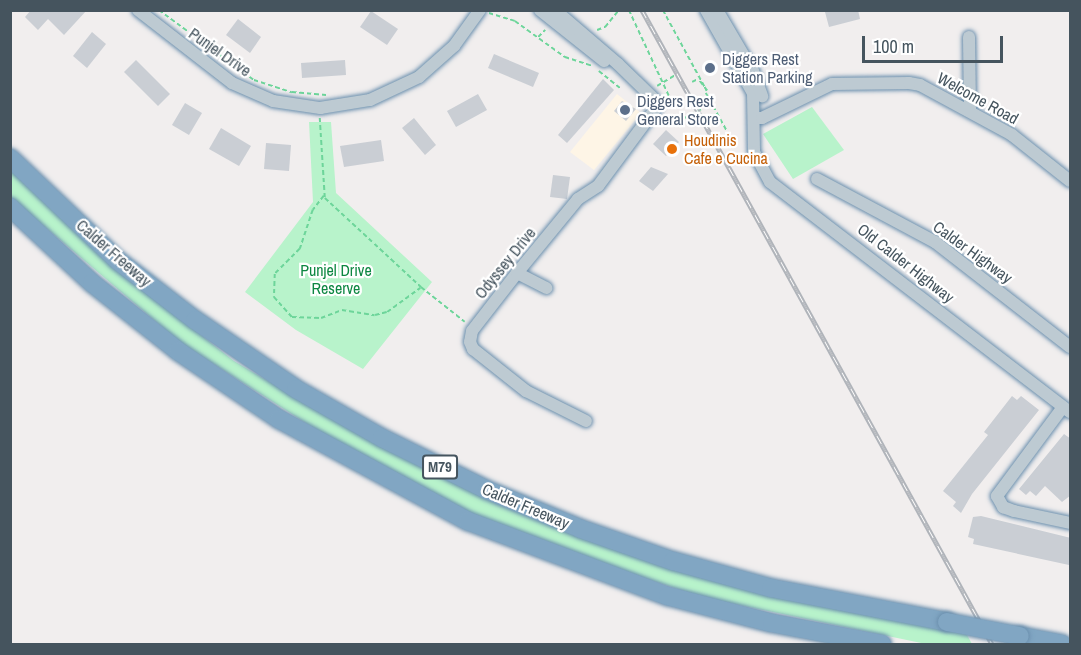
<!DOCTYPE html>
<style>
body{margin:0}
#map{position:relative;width:1081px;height:655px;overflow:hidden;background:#f1eeee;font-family:"Archivo Narrow",sans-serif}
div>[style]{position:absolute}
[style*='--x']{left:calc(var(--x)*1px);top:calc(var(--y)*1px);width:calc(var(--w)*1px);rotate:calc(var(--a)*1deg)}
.commercial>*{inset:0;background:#fef5e6}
.green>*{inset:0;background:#b8f3cb}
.building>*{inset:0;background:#caced4}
.path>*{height:1.5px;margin-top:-0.75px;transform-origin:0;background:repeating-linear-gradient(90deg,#6dd59a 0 4.5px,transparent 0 7.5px)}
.roads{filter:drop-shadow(0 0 2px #6c90ae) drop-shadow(0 0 2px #6c90ae)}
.minor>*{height:12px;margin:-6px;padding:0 6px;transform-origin:6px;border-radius:6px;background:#bdcad2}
.highway>*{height:18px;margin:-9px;padding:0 9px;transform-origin:9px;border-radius:9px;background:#81a6c3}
.rail>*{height:5px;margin-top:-2.5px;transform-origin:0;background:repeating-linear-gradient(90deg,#fff 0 9px,#b0b4ba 0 18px);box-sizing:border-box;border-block:2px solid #b0b4ba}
.bridges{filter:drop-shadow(0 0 2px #6c90ae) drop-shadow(0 0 2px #6c90ae)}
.highway-bridge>*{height:18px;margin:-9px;padding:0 9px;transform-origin:9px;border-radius:9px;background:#81a6c3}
.dots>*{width:16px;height:16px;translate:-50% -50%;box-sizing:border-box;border:3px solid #fff;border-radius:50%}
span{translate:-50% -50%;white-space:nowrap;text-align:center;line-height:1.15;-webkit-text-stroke:4.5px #fff;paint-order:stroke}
.shield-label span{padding:2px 4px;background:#fff;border:2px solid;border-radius:4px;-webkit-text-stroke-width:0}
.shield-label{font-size:15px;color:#45545e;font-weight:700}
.street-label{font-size:16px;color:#45545e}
.service-label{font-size:16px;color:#4e5e75}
.left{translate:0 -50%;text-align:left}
.food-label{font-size:16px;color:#c56008}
.park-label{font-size:16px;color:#0d8742}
.frame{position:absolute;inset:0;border:12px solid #45545e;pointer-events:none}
.scale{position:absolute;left:862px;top:36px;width:141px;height:27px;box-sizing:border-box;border:3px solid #45545e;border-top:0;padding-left:8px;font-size:18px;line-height:21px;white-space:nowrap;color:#45545e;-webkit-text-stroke:4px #fff;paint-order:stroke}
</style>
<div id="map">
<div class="commercial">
<div style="clip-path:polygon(617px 94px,641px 113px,594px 170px,570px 152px)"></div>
</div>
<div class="green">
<div style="clip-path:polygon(812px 107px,844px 150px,793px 179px,763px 134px)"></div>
<div style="clip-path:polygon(309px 122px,331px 122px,336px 193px,432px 282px,363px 369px,296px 330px,245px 292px,313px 202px)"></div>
<div style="clip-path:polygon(10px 170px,178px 317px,234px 361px,349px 429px,548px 523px,966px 633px,972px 644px,926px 644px,706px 598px,563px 552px,446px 503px,357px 456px,181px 343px,11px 198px)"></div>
</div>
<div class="building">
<div style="clip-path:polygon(31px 10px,87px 10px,64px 35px,48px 19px,38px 30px,25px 17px)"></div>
<div style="clip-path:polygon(830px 10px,858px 10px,860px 19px,829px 27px,825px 12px)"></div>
<div style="clip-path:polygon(371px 11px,398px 29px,387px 45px,360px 27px)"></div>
<div style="clip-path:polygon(238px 19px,261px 37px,250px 53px,226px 35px)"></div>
<div style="clip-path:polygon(92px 32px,106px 44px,87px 68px,73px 56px)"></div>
<div style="clip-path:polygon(494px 54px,539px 73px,533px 87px,488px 68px)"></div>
<div style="clip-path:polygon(136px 60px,170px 94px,158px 106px,124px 72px)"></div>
<div style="clip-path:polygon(345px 60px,346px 75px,302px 78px,301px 63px)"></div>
<div style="clip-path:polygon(603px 79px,614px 90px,567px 143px,558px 135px)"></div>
<div style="clip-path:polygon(478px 94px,487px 110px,456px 127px,447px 111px)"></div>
<div style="clip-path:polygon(622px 101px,636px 109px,626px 121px,614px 111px)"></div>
<div style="clip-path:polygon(185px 103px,202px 113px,189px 135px,172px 125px)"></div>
<div style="clip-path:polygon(414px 118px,436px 145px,425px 155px,402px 128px)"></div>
<div style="clip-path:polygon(221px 128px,251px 146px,239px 166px,209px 149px)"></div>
<div style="clip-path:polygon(666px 130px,679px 142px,666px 156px,653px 144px)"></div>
<div style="clip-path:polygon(381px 140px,384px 161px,344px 167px,340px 146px)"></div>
<div style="clip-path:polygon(266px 143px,291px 145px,289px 171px,264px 169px)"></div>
<div style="clip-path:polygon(651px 167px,668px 174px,653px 191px,639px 181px)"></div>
<div style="clip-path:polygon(553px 175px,570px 177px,567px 199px,550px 197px)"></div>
<div style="clip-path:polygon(1012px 396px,1017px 400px,1021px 396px,1039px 410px,972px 494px,961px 513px,953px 506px,956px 502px,943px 491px,988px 435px,984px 432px)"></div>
<div style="clip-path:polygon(1064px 434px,1071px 439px,1071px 495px,1062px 502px,1045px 486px,1036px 496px,1030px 491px,1026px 495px,1019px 489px)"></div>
<div style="clip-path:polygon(981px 516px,1071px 538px,1069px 565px,973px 544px,974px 539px,968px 537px,973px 517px)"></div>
</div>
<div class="path">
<div style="--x:159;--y:10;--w:118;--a:36.4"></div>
<div style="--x:254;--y:80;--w:40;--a:18"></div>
<div style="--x:292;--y:92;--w:37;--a:5"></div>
<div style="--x:629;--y:10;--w:99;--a:65"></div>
<div style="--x:663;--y:10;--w:92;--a:61.5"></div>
<div style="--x:707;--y:91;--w:15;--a:-127"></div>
<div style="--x:489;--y:13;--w:27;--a:17"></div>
<div style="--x:515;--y:21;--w:62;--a:35.8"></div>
<div style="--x:565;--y:57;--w:28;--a:18"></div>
<div style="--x:597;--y:30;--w:9;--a:-21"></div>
<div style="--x:605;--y:27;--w:22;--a:-51"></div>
<div style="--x:538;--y:37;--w:10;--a:-45"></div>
<div style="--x:599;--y:71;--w:28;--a:39"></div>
<div style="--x:692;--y:82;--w:7;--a:-27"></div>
<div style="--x:657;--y:86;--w:21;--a:-31"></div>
<div style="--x:706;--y:93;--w:43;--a:61.1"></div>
<div style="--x:320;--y:118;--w:80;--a:86.4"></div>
<div style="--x:325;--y:198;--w:131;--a:42.8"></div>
<div style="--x:421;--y:287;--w:56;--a:38.5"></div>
<div style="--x:660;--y:122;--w:17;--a:0"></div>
<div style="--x:677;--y:122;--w:40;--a:-28"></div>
<div style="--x:324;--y:196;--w:18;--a:128"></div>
<div style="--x:313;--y:210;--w:41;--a:108.4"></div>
<div style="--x:300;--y:249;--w:35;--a:135"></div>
<div style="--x:275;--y:274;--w:23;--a:92"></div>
<div style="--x:274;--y:297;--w:27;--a:48"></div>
<div style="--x:292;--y:317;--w:29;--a:2"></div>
<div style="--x:321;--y:318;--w:22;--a:-21"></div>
<div style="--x:342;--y:310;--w:33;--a:9"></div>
<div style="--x:375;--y:315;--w:12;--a:-14"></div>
<div style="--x:387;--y:312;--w:41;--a:-36"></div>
</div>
<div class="roads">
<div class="minor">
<div style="--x:138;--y:10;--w:119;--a:37.8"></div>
<div style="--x:232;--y:83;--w:45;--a:23.7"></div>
<div style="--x:273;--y:101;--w:48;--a:8.5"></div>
<div style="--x:320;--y:108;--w:51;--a:-9.1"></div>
<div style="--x:370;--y:100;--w:54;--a:-25.1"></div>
<div style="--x:419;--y:77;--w:47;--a:-41.5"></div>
<div style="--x:454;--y:46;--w:44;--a:-54.2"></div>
<div style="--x:540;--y:10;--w:82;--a:38.6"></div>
<div style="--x:555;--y:10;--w:83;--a:40.6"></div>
<div style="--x:618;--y:64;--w:49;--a:44.2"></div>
<div style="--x:653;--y:98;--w:10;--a:73"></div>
<div style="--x:656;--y:108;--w:97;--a:126.6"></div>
<div style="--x:598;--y:186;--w:24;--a:147"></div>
<div style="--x:578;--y:199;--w:96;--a:129.5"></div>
<div style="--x:517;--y:273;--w:73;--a:127.8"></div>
<div style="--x:472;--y:331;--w:11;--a:100"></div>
<div style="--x:470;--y:342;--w:8;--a:67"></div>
<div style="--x:473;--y:349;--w:68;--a:38.4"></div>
<div style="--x:526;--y:391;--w:67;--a:26.6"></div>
<div style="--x:706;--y:10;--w:95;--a:60.5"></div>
<div style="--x:753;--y:93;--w:59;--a:89"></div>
<div style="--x:754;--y:152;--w:34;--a:62"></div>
<div style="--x:770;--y:182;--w:378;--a:37.5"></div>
<div style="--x:717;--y:10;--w:71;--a:59.5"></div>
<div style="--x:753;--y:71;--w:27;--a:70"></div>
<div style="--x:969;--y:37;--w:74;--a:89.2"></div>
<div style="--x:754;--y:118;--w:8;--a:0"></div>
<div style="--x:762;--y:118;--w:78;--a:-25.9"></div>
<div style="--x:832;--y:84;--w:77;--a:-0.7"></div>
<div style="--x:909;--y:83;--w:11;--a:10"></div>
<div style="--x:920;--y:85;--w:105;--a:28.5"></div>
<div style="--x:1012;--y:135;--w:74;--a:38.4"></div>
<div style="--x:817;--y:179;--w:134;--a:28.1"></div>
<div style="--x:935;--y:242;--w:171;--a:37.9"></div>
<div style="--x:517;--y:273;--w:33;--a:27"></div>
<div style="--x:1063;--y:407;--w:111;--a:126.6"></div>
<div style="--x:997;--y:496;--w:13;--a:61"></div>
<div style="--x:1003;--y:507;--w:12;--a:20"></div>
<div style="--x:1014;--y:511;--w:57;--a:12.1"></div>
</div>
<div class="highway">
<div style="--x:10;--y:158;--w:148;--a:43.6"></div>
<div style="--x:117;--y:260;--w:98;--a:37.6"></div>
<div style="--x:195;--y:320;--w:122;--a:34.3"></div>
<div style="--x:296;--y:389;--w:99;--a:29.7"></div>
<div style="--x:382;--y:438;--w:117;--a:26.3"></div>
<div style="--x:487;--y:490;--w:102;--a:22.5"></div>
<div style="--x:581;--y:529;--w:97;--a:19.2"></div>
<div style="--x:673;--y:561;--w:102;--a:15.4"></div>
<div style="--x:771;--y:588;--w:179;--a:10.9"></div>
<div style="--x:10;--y:207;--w:112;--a:42.8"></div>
<div style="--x:92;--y:283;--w:110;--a:38.3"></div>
<div style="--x:178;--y:351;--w:122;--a:34"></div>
<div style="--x:279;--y:419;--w:215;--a:28.4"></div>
<div style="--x:468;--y:521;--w:214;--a:20.6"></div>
<div style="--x:668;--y:596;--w:107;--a:14.6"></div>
<div style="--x:772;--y:623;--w:112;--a:10.8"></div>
<div style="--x:1020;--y:636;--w:43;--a:10.8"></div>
</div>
</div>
<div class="rail">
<div style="--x:642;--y:10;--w:724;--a:61.1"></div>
</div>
<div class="bridges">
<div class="highway-bridge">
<div style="--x:947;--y:622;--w:74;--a:10.9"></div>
</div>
</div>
<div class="dots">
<div style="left:710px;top:68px;background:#5c6f8a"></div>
<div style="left:625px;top:110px;background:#5c6f8a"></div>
<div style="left:672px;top:149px;background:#e8710a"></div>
</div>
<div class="shield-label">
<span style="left:440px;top:467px">M79</span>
</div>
<div class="street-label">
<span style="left:220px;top:52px;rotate:35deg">Punjel Drive</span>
<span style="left:978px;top:98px;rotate:29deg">Welcome Road</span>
<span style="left:973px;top:252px;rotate:36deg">Calder Highway</span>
<span style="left:114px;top:253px;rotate:41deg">Calder Freeway</span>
<span style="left:505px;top:263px;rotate:-51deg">Odyssey Drive</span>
<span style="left:906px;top:263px;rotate:38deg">Old Calder Highway</span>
<span style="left:526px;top:506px;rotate:23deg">Calder Freeway</span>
</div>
<div class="service-label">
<span class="left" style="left:722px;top:68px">Diggers Rest<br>Station Parking</span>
<span class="left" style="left:637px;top:110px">Diggers Rest<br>General Store</span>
</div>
<div class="food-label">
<span class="left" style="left:684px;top:149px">Houdinis<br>Cafe e Cucina</span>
</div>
<div class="park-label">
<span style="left:336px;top:279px">Punjel Drive<br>Reserve</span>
</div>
<div class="frame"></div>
<div class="scale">100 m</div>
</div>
